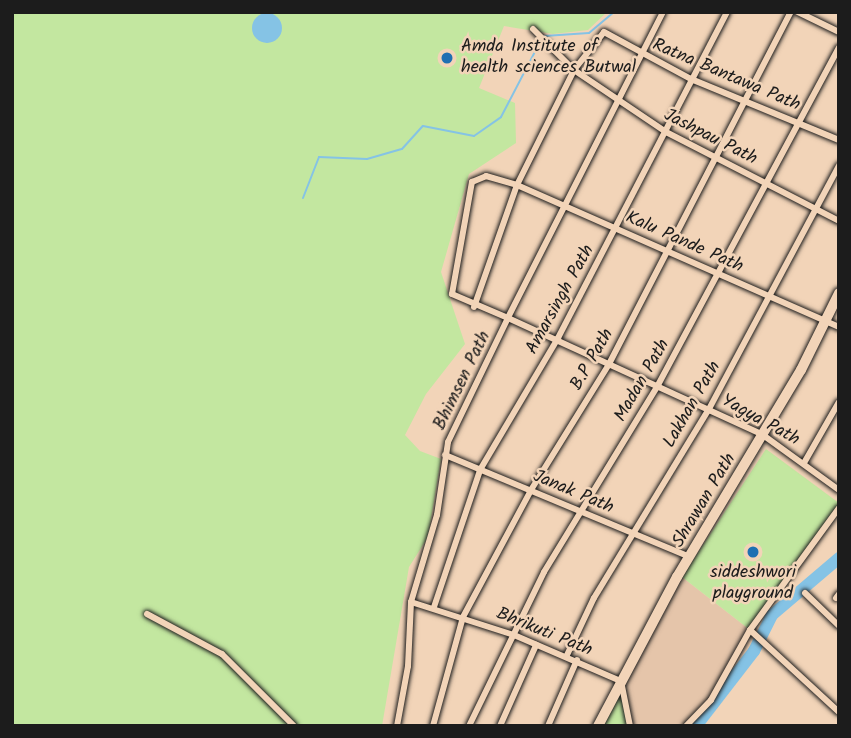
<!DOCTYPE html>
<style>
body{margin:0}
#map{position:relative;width:851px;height:738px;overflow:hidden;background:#f2d4b8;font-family:Kalam,sans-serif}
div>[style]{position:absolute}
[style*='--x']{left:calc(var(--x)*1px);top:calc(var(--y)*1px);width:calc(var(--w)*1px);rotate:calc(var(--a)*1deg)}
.built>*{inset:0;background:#e5c5aa}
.green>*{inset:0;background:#c3e7a0}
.water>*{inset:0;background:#85c3e5}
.round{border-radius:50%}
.stream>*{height:2px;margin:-1px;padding:0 1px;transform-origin:1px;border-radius:1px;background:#85c3e5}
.river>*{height:12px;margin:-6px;padding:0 6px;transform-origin:6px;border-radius:6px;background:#85c3e5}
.roads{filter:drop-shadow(0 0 2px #1c1c1c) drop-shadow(0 0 2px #1c1c1c)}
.street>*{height:6px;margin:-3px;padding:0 3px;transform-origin:3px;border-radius:3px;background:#f2d4b8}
.secondary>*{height:10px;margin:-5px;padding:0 5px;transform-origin:5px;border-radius:5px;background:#f2d4b8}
.dots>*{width:19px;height:19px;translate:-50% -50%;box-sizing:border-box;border:4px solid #f2d4b8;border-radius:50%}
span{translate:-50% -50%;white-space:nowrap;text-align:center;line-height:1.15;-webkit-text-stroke:5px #f2d4b8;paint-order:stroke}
.poi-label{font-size:18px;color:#1c1c1c}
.left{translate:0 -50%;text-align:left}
.street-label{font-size:18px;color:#1c1c1c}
.frame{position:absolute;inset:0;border:14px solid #1c1c1c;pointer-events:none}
</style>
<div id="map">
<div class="built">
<div style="clip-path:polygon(682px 577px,750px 630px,722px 683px,686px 726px,631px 726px,621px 681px)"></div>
</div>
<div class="green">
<div style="clip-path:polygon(12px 12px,607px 12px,588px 30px,553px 34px,504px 26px,479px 88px,515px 103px,516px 143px,469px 174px,441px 272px,465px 344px,426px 394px,405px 435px,420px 451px,441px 459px,428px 537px,409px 567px,382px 726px,12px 726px)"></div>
<div style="clip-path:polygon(766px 449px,839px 503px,750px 630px,682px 577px)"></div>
<div style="clip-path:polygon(621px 681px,631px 726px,605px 726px,600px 722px)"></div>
</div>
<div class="water">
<div class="round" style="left:252px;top:13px;width:30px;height:30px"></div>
</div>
<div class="stream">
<div style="--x:544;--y:36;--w:45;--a:-3.8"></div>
<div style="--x:589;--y:33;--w:33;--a:-40"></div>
<div style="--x:303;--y:198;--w:44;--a:-68.7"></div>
<div style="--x:319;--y:157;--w:48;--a:2.4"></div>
<div style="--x:367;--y:159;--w:36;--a:-16"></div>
<div style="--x:402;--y:149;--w:31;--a:-48"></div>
<div style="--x:423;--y:126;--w:52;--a:11.1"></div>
<div style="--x:474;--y:136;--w:33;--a:-35"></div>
<div style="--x:501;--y:117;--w:87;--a:-62.5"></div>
</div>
<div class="river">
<div style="--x:696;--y:726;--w:95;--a:-52.3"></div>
<div style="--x:754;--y:651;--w:40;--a:-63.4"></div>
<div style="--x:772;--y:615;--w:88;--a:-40.4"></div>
</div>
<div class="roads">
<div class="street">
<div style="--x:663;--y:12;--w:343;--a:116.9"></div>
<div style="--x:508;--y:318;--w:281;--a:24.6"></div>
<div style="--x:763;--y:435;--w:94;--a:35.9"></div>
<div style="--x:798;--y:12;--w:46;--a:26"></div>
<div style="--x:533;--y:29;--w:58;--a:45"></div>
<div style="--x:574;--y:70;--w:111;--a:34"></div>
<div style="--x:666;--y:132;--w:195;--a:27.2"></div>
<div style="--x:474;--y:307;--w:129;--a:-70.6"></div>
<div style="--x:517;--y:185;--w:352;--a:23.8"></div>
<div style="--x:445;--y:455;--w:265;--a:22.6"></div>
<div style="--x:804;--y:463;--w:70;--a:-60.2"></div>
<div style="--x:805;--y:593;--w:47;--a:44.1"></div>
<div style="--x:836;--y:598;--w:5;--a:-53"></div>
<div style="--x:411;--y:602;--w:108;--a:17.8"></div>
<div style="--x:514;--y:635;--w:116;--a:23.3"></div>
<div style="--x:621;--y:681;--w:46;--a:78.7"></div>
<div style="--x:434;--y:607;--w:145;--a:-71.4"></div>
<div style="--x:480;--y:470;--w:153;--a:-59.4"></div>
<div style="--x:558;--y:338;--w:367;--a:-62.6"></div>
<div style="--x:147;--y:614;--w:85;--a:28.1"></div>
<div style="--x:222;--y:654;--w:102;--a:45"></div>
<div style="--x:750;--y:630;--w:121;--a:42.7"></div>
<div style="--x:567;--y:655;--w:63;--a:-64.7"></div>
<div style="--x:594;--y:598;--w:221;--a:-58.7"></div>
<div style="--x:709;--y:409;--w:276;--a:-61.9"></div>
<div style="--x:397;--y:726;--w:61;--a:-79.6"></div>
<div style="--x:408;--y:666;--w:64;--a:-87.3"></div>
<div style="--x:411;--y:602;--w:91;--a:-73.4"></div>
<div style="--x:437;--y:515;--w:74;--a:-81.4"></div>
<div style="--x:448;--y:442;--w:138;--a:-64.2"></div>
<div style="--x:508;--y:318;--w:61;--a:-156.8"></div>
<div style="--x:452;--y:294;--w:114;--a:-79.9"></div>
<div style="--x:472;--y:182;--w:15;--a:-23"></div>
<div style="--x:486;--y:176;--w:32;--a:16"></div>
<div style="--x:517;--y:185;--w:128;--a:-63.6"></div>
<div style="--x:574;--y:70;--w:48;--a:-51.7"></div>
<div style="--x:604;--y:32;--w:99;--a:28.4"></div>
<div style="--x:691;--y:79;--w:160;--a:22.4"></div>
<div style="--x:433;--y:726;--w:113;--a:-74.6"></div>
<div style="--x:463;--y:617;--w:144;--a:-61.8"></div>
<div style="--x:531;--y:490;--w:148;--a:-58.2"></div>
<div style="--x:609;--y:364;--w:396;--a:-62.7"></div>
<div style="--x:469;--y:726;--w:171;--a:-64"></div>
<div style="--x:544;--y:572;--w:219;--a:-58.6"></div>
<div style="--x:658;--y:385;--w:383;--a:-61.8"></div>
<div style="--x:500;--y:726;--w:89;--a:-66"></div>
<div style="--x:548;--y:726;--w:72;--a:-66.3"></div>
<div style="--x:686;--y:726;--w:36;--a:-46"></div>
<div style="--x:711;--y:700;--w:80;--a:-60.9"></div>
<div style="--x:750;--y:630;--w:151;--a:-53.9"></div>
</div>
<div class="secondary">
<div style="--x:598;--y:726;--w:169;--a:-62.1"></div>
<div style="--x:677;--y:577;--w:241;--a:-59.1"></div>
<div style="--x:801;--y:370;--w:86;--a:-63.7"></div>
</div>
</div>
<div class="dots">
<div style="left:447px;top:58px;background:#1f6fb2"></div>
<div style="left:753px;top:552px;background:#1f6fb2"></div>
</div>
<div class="poi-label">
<span class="left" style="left:461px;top:58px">Amda Institute of<br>health sciences Butwal</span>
<span style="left:753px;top:584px">siddeshwori<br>playground</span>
</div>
<div class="street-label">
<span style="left:726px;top:76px;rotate:23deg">Ratna Bantawa Path</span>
<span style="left:710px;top:138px;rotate:27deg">Jashpau Path</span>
<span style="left:684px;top:243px;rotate:24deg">Kalu Pande Path</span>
<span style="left:561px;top:300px;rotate:-61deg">Amarsingh Path</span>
<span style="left:593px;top:360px;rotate:-60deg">B.P Path</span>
<span style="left:463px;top:381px;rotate:-64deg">Bhimsen Path</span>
<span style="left:643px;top:381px;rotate:-60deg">Madan Path</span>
<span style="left:693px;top:405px;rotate:-60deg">Lakhan Path</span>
<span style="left:760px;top:421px;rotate:29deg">Yagya Path</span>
<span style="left:573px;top:493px;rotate:23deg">Janak Path</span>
<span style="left:705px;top:501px;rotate:-59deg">Shrawan Path</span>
<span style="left:544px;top:633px;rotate:22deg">Bhrikuti Path</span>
</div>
<div class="frame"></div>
</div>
